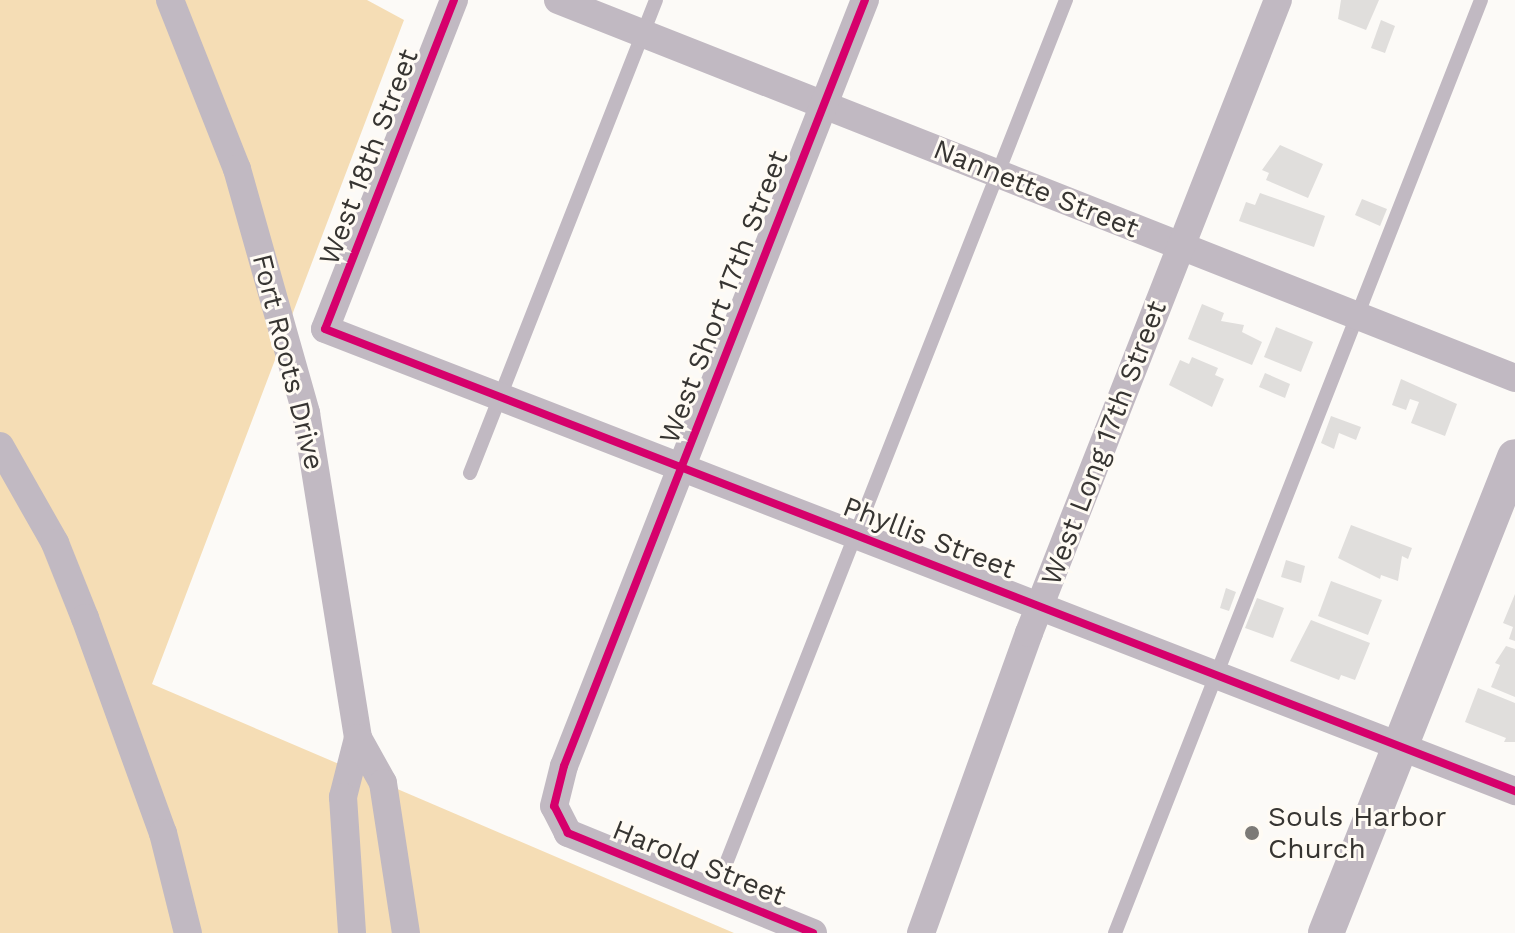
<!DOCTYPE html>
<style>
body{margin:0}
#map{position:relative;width:1515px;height:933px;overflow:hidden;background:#fcfaf7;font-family:"Work Sans",sans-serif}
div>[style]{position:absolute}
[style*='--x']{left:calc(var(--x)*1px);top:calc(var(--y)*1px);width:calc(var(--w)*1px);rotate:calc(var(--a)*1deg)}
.green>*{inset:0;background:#f5ddb5}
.building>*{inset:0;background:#e0dedc}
.service>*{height:14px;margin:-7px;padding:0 7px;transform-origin:7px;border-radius:7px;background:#c1b9c2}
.minor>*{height:28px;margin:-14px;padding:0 14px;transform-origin:14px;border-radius:14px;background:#c1b9c2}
.tertiary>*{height:36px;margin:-18px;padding:0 18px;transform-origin:18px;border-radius:18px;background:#c1b9c2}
.cycleway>*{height:8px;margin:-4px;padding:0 4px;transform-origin:4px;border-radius:4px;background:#d6006c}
.dots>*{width:22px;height:22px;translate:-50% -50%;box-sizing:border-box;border:4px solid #fffbf4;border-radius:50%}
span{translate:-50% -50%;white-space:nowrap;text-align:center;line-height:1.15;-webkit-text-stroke:6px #fffbf4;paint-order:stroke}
.street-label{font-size:28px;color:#373532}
.poi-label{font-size:28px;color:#373532}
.left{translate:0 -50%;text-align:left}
</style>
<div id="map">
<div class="green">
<div style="clip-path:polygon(0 0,367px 0,404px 20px,152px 684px,734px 933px,0 933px)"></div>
</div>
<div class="building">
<div style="clip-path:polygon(1341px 0,1379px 0,1366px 30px,1338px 19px)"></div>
<div style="clip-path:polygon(1381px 20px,1395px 26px,1385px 53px,1371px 48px)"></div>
<div style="clip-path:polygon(1280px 145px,1323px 164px,1308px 198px,1266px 180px,1269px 173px,1262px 170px)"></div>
<div style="clip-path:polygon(1260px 193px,1325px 216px,1314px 247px,1239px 221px,1246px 202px,1255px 205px)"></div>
<div style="clip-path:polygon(1362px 199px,1387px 209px,1380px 226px,1355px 215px)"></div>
<div style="clip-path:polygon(1202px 304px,1224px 313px,1221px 321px,1244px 325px,1242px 332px,1262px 342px,1252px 365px,1188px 339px)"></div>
<div style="clip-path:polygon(1276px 327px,1313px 342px,1301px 372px,1264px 357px)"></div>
<div style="clip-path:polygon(1192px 357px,1218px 368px,1215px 375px,1224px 379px,1212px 407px,1169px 385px,1180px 360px,1189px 364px)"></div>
<div style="clip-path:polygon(1265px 373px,1290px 384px,1285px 398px,1259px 387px)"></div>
<div style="clip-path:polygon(1401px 379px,1457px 404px,1445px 436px,1411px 423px,1419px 402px,1410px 399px,1406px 410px,1392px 405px)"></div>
<div style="clip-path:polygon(1331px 416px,1361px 427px,1356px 440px,1339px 433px,1334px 449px,1321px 443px)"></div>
<div style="clip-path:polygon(1351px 525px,1412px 548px,1408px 559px,1402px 556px,1398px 581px,1381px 575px,1380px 579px,1338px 558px)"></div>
<div style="clip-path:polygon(1286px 560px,1305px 566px,1301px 583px,1281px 577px)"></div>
<div style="clip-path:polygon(1331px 581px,1382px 600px,1368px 635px,1318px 616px)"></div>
<div style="clip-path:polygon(1226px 588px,1236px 592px,1229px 611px,1220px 608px)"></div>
<div style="clip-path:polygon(1515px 594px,1515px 641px,1509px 639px,1513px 627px,1503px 623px)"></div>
<div style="clip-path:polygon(1257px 598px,1284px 608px,1273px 638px,1245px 628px)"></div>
<div style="clip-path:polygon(1311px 620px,1370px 643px,1355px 680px,1341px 675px,1339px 680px,1290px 661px)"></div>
<div style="clip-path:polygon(1506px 646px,1515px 649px,1515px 697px,1491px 687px,1500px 665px,1495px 663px)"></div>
<div style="clip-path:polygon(1478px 688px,1515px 703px,1515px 742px,1504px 742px,1506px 738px,1465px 722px)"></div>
</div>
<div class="service">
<div style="--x:470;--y:473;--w:508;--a:-68.53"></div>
<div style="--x:714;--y:894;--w:961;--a:-68.51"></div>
<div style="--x:1115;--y:933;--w:1002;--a:-68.58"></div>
</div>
<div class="minor">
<div style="--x:170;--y:0;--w:182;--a:68.4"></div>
<div style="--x:237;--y:169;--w:254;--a:74.2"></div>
<div style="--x:306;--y:413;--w:329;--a:80.9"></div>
<div style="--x:358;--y:738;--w:61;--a:104.3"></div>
<div style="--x:343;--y:797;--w:136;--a:86.2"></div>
<div style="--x:454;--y:0;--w:353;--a:111.4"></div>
<div style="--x:325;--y:329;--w:1277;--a:21.22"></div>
<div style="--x:558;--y:0;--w:1029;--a:21.55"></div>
<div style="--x:0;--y:446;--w:112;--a:60.4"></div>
<div style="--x:55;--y:543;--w:81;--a:68.2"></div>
<div style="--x:85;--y:618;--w:229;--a:70.1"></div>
<div style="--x:163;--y:833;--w:103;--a:76"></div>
<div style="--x:358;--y:738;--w:51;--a:60.9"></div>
<div style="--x:383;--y:783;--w:152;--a:81.3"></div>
<div style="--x:813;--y:933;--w:265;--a:-157.8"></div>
<div style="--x:568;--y:833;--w:30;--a:-117"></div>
<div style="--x:554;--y:806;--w:41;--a:-76"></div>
<div style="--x:564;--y:766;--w:823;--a:-68.55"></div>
<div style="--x:921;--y:933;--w:319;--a:-70.2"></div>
<div style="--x:1029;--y:633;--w:680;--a:-68.53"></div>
</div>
<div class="tertiary">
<div style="--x:1326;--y:933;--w:512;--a:-68.34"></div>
</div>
<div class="cycleway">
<div style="--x:454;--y:0;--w:353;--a:111.4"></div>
<div style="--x:325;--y:329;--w:1277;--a:21.22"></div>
<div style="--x:813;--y:933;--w:265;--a:-157.8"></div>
<div style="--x:568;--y:833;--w:30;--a:-117"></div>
<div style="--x:554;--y:806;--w:41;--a:-76"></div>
<div style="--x:564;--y:766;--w:823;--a:-68.55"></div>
</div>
<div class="dots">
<div style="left:1252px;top:833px;background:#7c7a77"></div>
</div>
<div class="street-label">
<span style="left:369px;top:157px;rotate:-69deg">West 18th Street</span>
<span style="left:1036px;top:189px;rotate:22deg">Nannette Street</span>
<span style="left:724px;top:297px;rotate:-69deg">West Short 17th Street</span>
<span style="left:288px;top:362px;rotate:76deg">Fort Roots Drive</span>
<span style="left:1104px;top:443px;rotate:-69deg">West Long 17th Street</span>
<span style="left:929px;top:538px;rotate:21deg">Phyllis Street</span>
<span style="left:699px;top:863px;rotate:22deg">Harold Street</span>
</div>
<div class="poi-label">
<span class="left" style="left:1268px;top:833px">Souls Harbor<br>Church</span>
</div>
</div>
